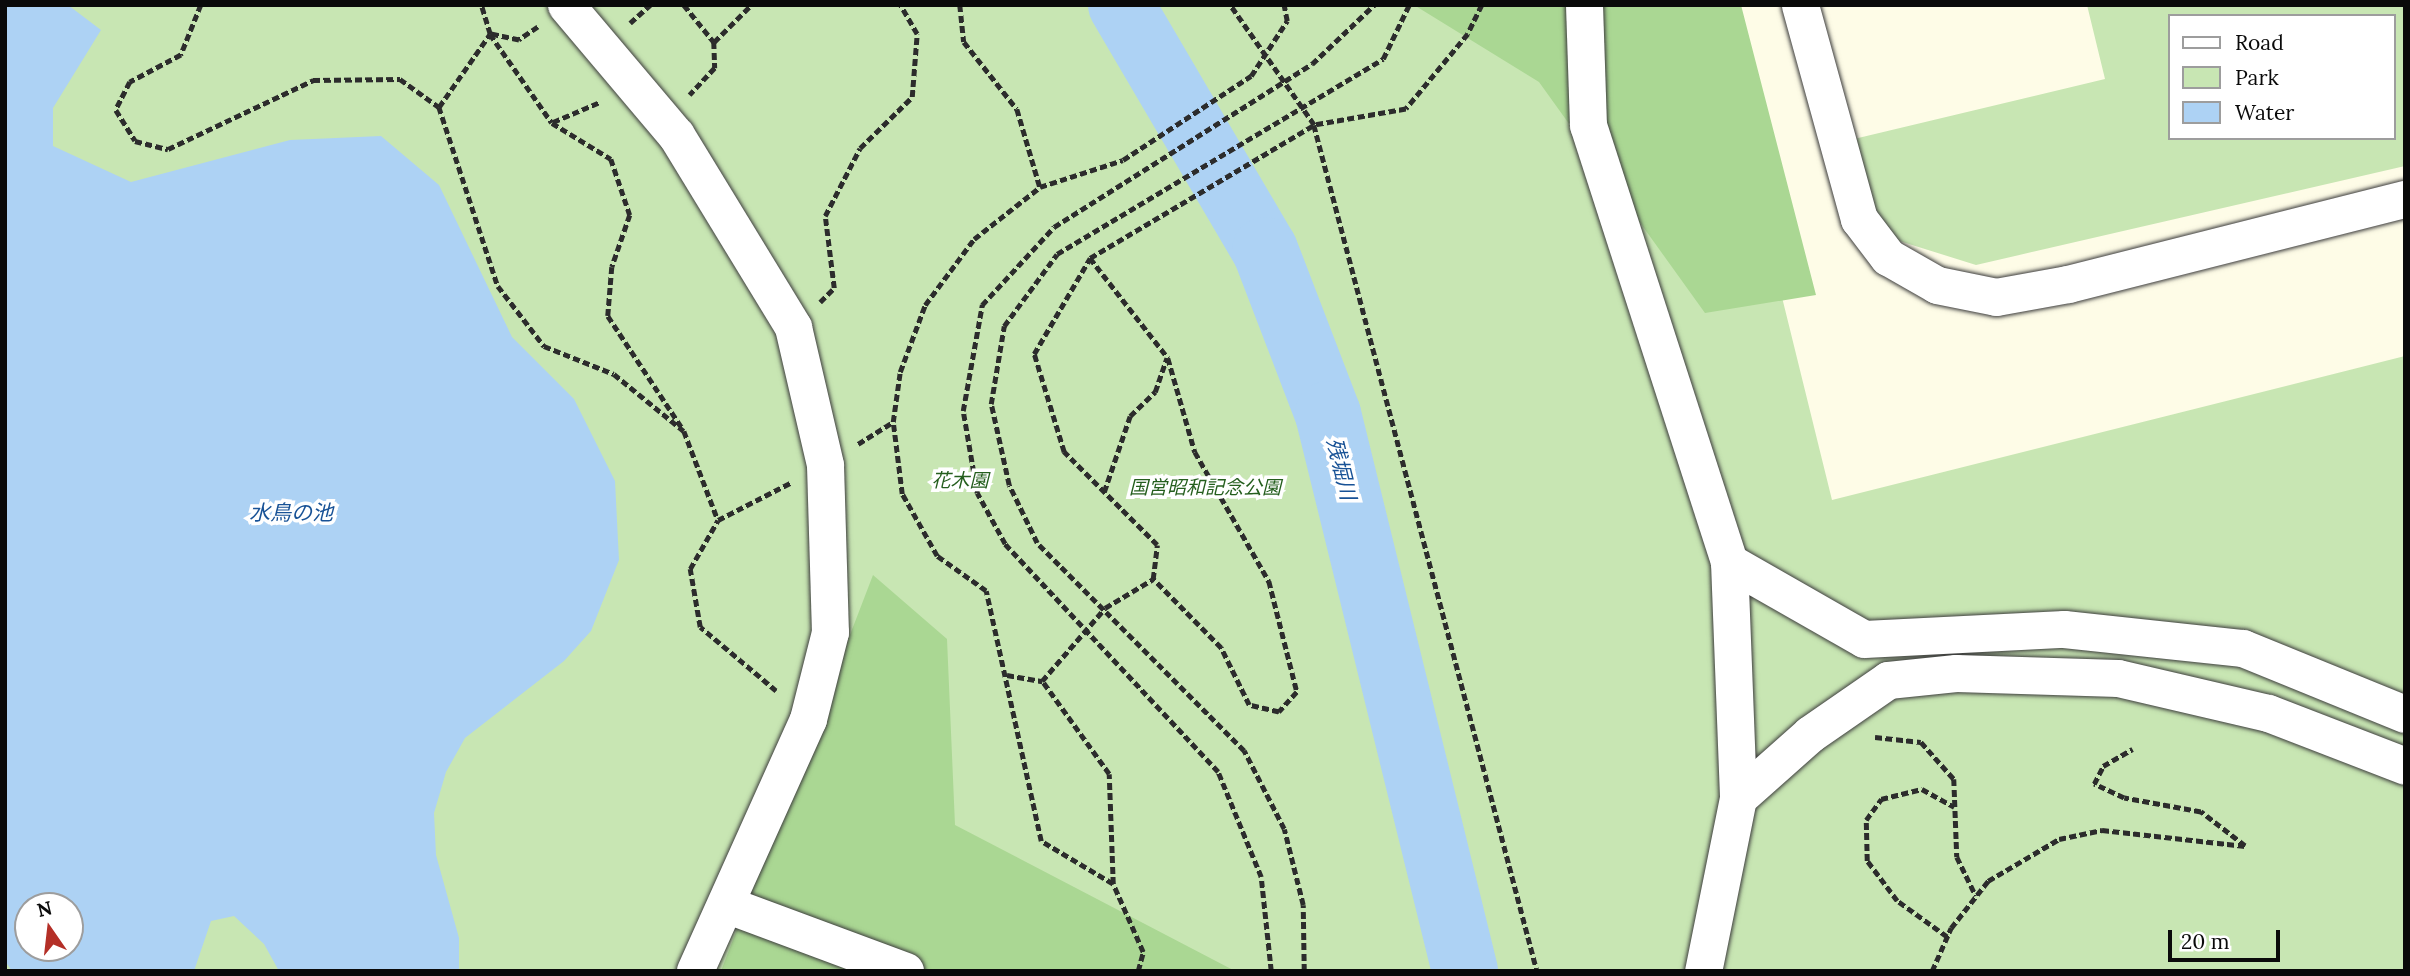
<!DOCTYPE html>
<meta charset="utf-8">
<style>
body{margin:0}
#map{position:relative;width:2410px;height:976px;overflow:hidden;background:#fefce7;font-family:Lora,"Noto Sans JP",serif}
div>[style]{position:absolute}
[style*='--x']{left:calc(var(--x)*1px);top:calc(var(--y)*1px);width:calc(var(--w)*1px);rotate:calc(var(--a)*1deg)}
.green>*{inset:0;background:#c8e6b3}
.forest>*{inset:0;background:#aad793}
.water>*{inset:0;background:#add2f4}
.river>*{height:66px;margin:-33px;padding:0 33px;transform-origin:33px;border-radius:33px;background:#add2f4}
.path>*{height:4.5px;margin-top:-2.25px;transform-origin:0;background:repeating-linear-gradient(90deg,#2c2c2c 0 7px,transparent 0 10.5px)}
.roads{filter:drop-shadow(0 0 2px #3d3d3d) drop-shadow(0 0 2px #3d3d3d)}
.minor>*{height:37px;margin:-18.5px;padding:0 18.5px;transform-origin:18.5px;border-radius:18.5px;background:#fff}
span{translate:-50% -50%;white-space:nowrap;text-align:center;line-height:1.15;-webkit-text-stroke:7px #fff;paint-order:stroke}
.park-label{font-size:19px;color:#245e1d;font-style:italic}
.water-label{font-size:21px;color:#185296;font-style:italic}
.frame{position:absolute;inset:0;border:7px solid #0a0a0a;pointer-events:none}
.legend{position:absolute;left:2168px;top:14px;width:228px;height:126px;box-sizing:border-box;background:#fff;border:2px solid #9d9d9d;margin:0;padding:9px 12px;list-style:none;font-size:21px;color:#0a0a0a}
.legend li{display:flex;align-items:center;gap:14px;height:35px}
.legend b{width:35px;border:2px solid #9d9d9d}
.north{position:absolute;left:14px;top:892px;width:70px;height:70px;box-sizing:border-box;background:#fff;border:2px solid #9d9d9d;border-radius:50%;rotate:346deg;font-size:19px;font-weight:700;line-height:28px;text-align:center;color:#0a0a0a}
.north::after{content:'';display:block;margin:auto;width:24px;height:32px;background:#b42f27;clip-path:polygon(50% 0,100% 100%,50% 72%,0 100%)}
.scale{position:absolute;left:2168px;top:930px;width:112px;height:32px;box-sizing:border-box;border:4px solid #0a0a0a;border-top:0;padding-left:9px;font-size:21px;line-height:24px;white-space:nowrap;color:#0a0a0a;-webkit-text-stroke:5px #fff;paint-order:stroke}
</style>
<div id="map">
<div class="green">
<div style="clip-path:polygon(evenodd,5px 5px,1710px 5px,1832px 500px,2405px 356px,2405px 971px,5px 971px,5px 5px,28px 906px,70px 906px,70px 948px,28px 948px,28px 906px)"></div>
<div style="clip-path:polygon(evenodd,2087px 5px,2405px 5px,2405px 166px,1976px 265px,1893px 239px,1872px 212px,1854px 139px,2105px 79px,2087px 5px,2170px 16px,2394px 16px,2394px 138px,2170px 138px,2170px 16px)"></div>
</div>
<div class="forest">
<div style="clip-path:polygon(1414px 5px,1741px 5px,1816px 295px,1705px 313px,1539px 82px)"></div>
<div style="clip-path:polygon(873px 575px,947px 639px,955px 825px,1235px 971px,721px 971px)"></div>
</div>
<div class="water">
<div style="clip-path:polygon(evenodd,5px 5px,68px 5px,101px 30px,53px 108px,53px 146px,131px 182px,290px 140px,381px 136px,439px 185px,512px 337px,574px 399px,615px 481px,619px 560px,591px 631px,564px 661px,465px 738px,446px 772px,434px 813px,436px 855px,459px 938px,459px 971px,279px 971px,264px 944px,234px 916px,211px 921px,194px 971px,12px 971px,5px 961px,5px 5px,28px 906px,70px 906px,70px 948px,28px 948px,28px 906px)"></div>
</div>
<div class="river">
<div style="--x:1121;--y:5;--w:284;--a:59.6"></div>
<div style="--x:1265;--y:250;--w:176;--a:69"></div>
<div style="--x:1328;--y:414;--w:574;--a:76.18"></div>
</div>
<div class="path">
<div style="--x:201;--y:5;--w:54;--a:111.8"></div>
<div style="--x:181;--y:55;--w:58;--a:152.1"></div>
<div style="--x:130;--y:82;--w:31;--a:117"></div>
<div style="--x:116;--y:110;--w:36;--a:58"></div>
<div style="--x:135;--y:141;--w:34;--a:14"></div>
<div style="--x:168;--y:149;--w:161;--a:-25.4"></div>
<div style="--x:313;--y:80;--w:87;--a:-0.7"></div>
<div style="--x:400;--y:79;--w:48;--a:35.7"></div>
<div style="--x:439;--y:107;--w:188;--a:71.8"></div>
<div style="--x:498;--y:286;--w:76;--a:52.5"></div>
<div style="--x:544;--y:346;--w:75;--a:21.8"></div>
<div style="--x:614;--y:374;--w:90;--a:39.2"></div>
<div style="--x:684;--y:431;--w:95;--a:69.1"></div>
<div style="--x:684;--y:5;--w:48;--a:51"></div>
<div style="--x:714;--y:42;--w:26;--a:88"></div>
<div style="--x:715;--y:68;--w:37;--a:133"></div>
<div style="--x:960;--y:5;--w:37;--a:84"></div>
<div style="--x:964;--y:42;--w:85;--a:51.7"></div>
<div style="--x:1017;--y:109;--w:81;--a:73.6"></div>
<div style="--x:1482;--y:5;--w:32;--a:116"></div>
<div style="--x:1468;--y:34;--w:97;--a:129.6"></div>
<div style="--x:1406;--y:109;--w:93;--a:170.1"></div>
<div style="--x:1314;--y:125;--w:875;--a:75.23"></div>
<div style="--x:630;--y:23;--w:27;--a:-42"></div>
<div style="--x:538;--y:27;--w:23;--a:146"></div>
<div style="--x:519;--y:40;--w:30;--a:-168"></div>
<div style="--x:490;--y:34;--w:108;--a:55.1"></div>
<div style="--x:552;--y:123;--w:69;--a:31.4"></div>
<div style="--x:611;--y:159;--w:59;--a:71.3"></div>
<div style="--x:630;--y:215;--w:55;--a:109.1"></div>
<div style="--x:612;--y:267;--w:49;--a:94.7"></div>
<div style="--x:608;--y:316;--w:134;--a:56.5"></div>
<div style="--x:714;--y:42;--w:52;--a:-45"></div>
<div style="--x:439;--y:107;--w:89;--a:-55.1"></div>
<div style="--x:490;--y:34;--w:30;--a:-107"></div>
<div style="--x:553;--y:122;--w:51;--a:-23.1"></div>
<div style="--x:1090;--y:258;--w:127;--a:52"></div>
<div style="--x:1168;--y:358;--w:98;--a:74"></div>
<div style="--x:1195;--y:452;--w:149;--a:60.2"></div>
<div style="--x:1269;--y:581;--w:114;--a:75.8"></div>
<div style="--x:1297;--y:692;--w:27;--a:132"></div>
<div style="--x:1279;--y:712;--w:31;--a:-167"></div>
<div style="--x:1249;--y:705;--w:64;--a:-116.2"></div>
<div style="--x:1221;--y:648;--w:97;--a:-134.6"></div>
<div style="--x:820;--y:302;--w:20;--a:-45"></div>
<div style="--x:834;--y:288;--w:73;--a:-97.1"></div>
<div style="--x:825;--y:216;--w:76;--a:-62.8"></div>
<div style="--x:860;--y:148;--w:73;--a:-44.4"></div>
<div style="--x:912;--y:97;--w:63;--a:-85.5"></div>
<div style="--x:917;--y:34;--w:34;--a:-120"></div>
<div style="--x:858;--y:444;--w:41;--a:-32.2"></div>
<div style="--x:1104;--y:492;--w:80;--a:-71.1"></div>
<div style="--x:1130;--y:416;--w:35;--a:-44"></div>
<div style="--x:1155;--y:392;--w:36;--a:-71"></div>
<div style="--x:1007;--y:675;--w:36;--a:10"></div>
<div style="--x:776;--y:691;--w:99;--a:-139.9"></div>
<div style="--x:700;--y:627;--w:59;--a:-99.8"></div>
<div style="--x:690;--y:569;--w:56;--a:-60.3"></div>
<div style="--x:718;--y:520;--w:81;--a:-27.2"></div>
<div style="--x:1875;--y:737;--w:46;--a:6.2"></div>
<div style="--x:1921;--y:742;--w:50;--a:48.3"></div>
<div style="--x:1954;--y:779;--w:78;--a:87.8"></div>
<div style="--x:1957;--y:857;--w:43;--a:64"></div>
<div style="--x:1113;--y:884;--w:84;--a:-149.2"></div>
<div style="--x:1041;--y:841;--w:256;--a:-102.4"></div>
<div style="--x:986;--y:591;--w:60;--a:-144.5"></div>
<div style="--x:937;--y:556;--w:71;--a:-119.4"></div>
<div style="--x:902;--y:494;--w:73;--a:-97.1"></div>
<div style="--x:893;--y:422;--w:50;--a:-82"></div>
<div style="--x:900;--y:372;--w:72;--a:-69.5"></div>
<div style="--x:925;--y:305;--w:82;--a:-53.4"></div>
<div style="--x:974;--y:239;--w:84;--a:-38.2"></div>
<div style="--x:1040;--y:187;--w:87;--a:-18"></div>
<div style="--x:1123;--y:160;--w:153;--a:-33.3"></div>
<div style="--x:1251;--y:76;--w:66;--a:-56.8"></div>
<div style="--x:1287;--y:21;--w:16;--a:-101"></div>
<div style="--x:1947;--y:937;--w:62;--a:-144.2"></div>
<div style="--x:1897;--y:901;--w:50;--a:-126.9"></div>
<div style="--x:1867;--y:861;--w:41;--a:-91.4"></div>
<div style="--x:1866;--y:820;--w:26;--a:-54"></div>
<div style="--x:1881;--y:799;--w:42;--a:-13.7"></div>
<div style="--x:1922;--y:789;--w:37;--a:29"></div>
<div style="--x:1138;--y:971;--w:20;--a:-75"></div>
<div style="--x:1143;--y:952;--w:74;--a:-113.8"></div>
<div style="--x:1113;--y:884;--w:110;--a:-92.1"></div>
<div style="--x:1109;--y:774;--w:115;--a:-125.8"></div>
<div style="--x:1042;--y:681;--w:96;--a:-49.2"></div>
<div style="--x:1105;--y:608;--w:56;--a:-31.1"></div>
<div style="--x:1153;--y:579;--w:34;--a:-83"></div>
<div style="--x:1157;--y:545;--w:132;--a:-135"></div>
<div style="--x:1064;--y:452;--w:102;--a:-107"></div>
<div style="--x:1034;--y:354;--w:111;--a:-59.7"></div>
<div style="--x:1090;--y:258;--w:261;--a:-30.7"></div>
<div style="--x:1314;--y:125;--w:146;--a:-125"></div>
<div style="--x:1271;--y:971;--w:95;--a:-96.1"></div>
<div style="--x:1261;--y:877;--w:113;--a:-112.3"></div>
<div style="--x:1218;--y:772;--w:312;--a:-133.1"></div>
<div style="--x:1005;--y:544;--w:58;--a:-118.8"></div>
<div style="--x:977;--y:493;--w:83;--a:-99.7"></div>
<div style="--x:963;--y:411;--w:108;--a:-79.8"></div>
<div style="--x:982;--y:305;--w:106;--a:-47.3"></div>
<div style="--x:1054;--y:227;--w:305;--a:-32.3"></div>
<div style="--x:1312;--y:64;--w:86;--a:-43.6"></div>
<div style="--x:1304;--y:971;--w:66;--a:-90.9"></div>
<div style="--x:1303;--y:905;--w:78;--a:-104"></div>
<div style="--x:1284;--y:829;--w:88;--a:-117.1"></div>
<div style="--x:1244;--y:751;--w:293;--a:-134.9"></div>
<div style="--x:1037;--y:543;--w:64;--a:-115.8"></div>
<div style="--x:1009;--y:485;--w:83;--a:-102.5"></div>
<div style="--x:991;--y:404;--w:79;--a:-80.5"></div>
<div style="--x:1004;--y:326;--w:89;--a:-53.6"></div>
<div style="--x:1057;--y:254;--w:380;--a:-30.9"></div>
<div style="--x:1383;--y:59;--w:60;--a:-64.3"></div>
<div style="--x:1932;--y:971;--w:47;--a:-66.2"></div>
<div style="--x:1951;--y:928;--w:60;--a:-51.8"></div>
<div style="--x:1988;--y:881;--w:82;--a:-30.6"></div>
<div style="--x:2059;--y:839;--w:44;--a:-11.8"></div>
<div style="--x:2102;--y:830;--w:144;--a:6.4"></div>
<div style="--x:2245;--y:846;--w:56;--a:-142.3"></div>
<div style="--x:2201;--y:812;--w:78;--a:-169.7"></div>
<div style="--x:2124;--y:798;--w:33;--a:-155"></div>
<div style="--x:2094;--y:784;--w:20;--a:-63"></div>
<div style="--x:2103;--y:766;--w:34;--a:-30"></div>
</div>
<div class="roads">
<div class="minor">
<div style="--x:566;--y:5;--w:170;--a:49.8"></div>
<div style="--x:676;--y:135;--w:225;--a:58.6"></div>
<div style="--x:793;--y:327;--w:142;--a:76.9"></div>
<div style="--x:825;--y:465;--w:167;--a:88.3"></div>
<div style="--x:830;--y:632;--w:90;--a:104.2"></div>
<div style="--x:808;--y:719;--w:276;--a:114.2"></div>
<div style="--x:1584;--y:5;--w:120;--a:88.1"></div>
<div style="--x:1588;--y:125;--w:459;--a:72.1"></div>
<div style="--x:1729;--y:562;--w:236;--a:87.8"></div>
<div style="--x:1738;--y:798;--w:177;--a:101.4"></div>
<div style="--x:1800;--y:5;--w:222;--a:74.6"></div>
<div style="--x:1859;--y:219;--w:48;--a:52.7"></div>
<div style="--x:1888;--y:257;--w:56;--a:29.7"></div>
<div style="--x:1937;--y:285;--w:60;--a:11.5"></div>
<div style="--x:1996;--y:297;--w:73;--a:-10.2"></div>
<div style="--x:2068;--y:284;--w:348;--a:-14.2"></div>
<div style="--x:1729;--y:562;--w:155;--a:29.7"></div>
<div style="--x:1864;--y:639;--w:200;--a:-2.9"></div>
<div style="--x:2064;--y:629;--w:180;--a:6.1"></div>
<div style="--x:2243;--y:648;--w:175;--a:22.2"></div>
<div style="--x:1738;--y:798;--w:96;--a:-41.6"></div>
<div style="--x:1810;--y:734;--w:95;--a:-34.7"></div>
<div style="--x:1888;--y:680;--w:68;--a:-5.9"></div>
<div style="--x:1956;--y:673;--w:162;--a:1.8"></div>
<div style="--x:2118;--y:678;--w:154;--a:13.1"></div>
<div style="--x:2268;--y:713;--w:147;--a:21.1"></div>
<div style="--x:728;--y:905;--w:189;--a:20.4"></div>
</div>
</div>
<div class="park-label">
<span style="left:960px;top:481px">花木園</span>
<span style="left:1205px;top:488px">国営昭和記念公園</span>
</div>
<div class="water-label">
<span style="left:1341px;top:469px;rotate:76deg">残堀川</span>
<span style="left:291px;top:513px">水鳥の池</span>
</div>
<div class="frame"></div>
<ul class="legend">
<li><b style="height:9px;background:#fff"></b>Road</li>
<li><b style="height:19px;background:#c8e6b3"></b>Park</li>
<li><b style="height:19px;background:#add2f4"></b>Water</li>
</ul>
<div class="north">N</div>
<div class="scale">20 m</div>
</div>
